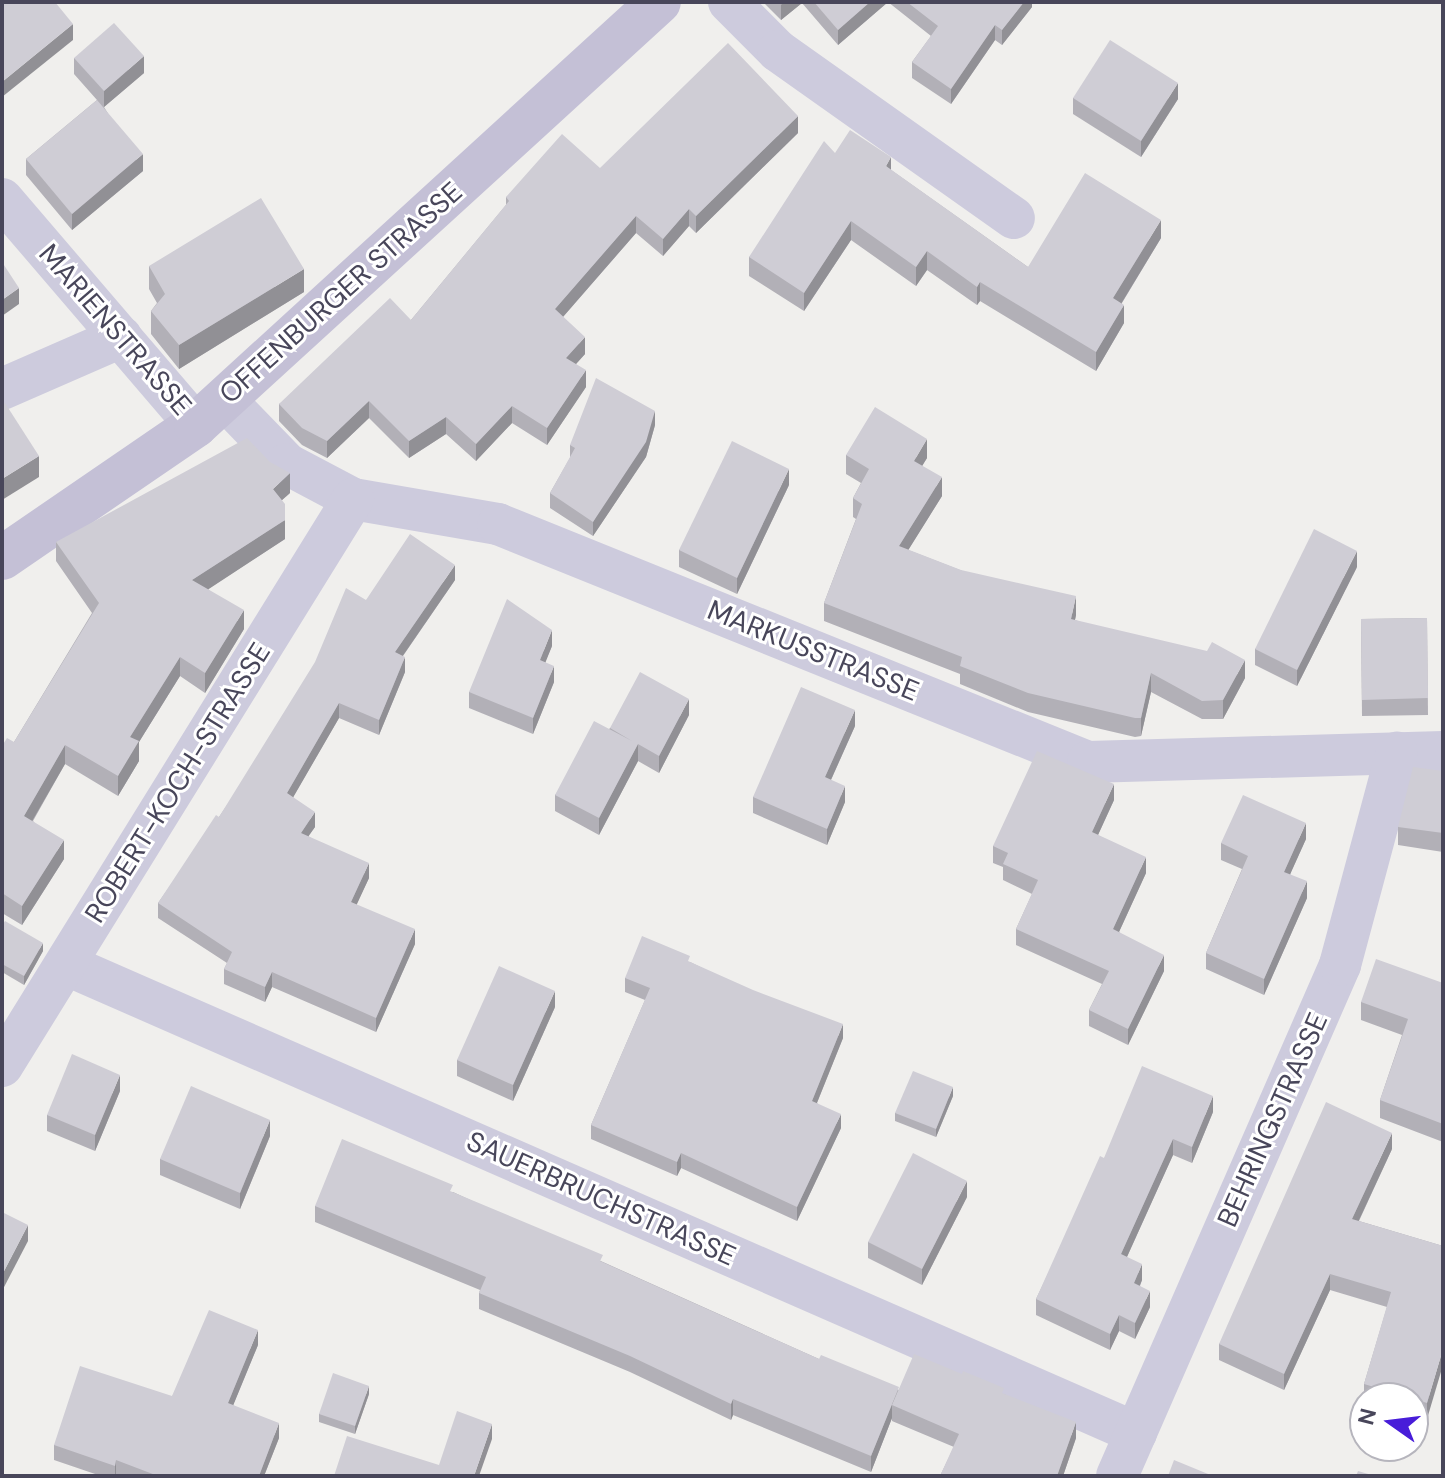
<!DOCTYPE html>
<style>
body{margin:0}
#map{position:relative;width:1445px;height:1478px;overflow:hidden;background:#f0efed;font-family:"DM Sans",sans-serif}
div>[style]{position:absolute}
[style*='--x']{left:calc(var(--x)*1px);top:calc(var(--y)*1px);width:calc(var(--w)*1px);rotate:calc(var(--a)*1deg)}
.street>*{height:42px;margin:-21px;padding:0 21px;transform-origin:21px;border-radius:21px;background:#cdcbdd}
.secondary>*{height:44px;margin:-22px;padding:0 22px;transform-origin:22px;border-radius:22px;background:#c4c0d6}
.wall>*{inset:0;background:#b2b0b7}
.shaded-wall>*{inset:0;background:#919095}
.building>*{inset:0;background:#cfcdd5}
span{translate:-50% -50%;white-space:nowrap;text-align:center;line-height:1.15;-webkit-text-stroke:6px #fff;paint-order:stroke}
.street-label{font-size:28px;color:#48465a}
.frame{position:absolute;inset:0;border:4px solid #48465a;pointer-events:none}
.north{position:absolute;left:1349px;top:1382px;width:80px;height:80px;box-sizing:border-box;background:#fff;border:2px solid #b6b5bd;border-radius:50%;rotate:284deg;font-size:22px;font-weight:700;line-height:32px;text-align:center;color:#48465a}
.north::after{content:'';display:block;margin:auto;width:28px;height:36px;background:#481dd9;clip-path:polygon(50% 0,100% 100%,50% 72%,0 100%)}
</style>
<div id="map">
<div class="street">
<div style="--x:729;--y:2;--w:69;--a:45"></div>
<div style="--x:778;--y:51;--w:289;--a:35.3"></div>
<div style="--x:2;--y:199;--w:298;--a:49.4"></div>
<div style="--x:2;--y:389;--w:130;--a:-23.6"></div>
<div style="--x:225;--y:400;--w:89;--a:45.9"></div>
<div style="--x:287;--y:464;--w:75;--a:27.9"></div>
<div style="--x:353;--y:499;--w:147;--a:9.8"></div>
<div style="--x:498;--y:524;--w:636;--a:21.97"></div>
<div style="--x:1088;--y:762;--w:355;--a:-1.6"></div>
<div style="--x:67;--y:965;--w:1167;--a:23.64"></div>
<div style="--x:2;--y:1066;--w:667;--a:-58.24"></div>
<div style="--x:1117;--y:1476;--w:558;--a:-66.42"></div>
<div style="--x:1340;--y:965;--w:220;--a:-75"></div>
</div>
<div class="secondary">
<div style="--x:2;--y:558;--w:235;--a:-34.4"></div>
<div style="--x:196;--y:425;--w:627;--a:-42.42"></div>
</div>
<div class="wall">
<div style="clip-path:polygon(763px 2px,1032px 2px,1032px 7px,1002px 45px,995px 40px,951px 104px,912px 78px,912px 62px,931px 36px,888px 2px,838px 45px,802px 3px,781px 20px)"></div>
<div style="clip-path:polygon(74px 58px,144px 73px,104px 107px,143px 171px,72px 230px,26px 175px,26px 159px,97px 100px,74px 74px)"></div>
<div style="clip-path:polygon(1073px 98px,1178px 99px,1141px 157px,1073px 114px)"></div>
<div style="clip-path:polygon(798px 133px,696px 233px,689px 226px,663px 256px,636px 233px,563px 317px,585px 354px,576px 364px,586px 387px,547px 445px,512px 423px,476px 461px,446px 434px,409px 458px,369px 418px,327px 458px,302px 445px,279px 421px,279px 404px,411px 320px,506px 205px,506px 197px,600px 168px)"></div>
<div style="clip-path:polygon(891px 170px,1028px 267px,1161px 238px,1122px 303px,1124px 323px,1096px 371px,980px 301px,977px 305px,927px 270px,916px 286px,851px 240px,804px 311px,749px 276px,749px 257px)"></div>
<div style="clip-path:polygon(149px 266px,304px 292px,179px 369px,151px 334px,151px 311px,157px 303px,149px 289px)"></div>
<div style="clip-path:polygon(655px 425px,646px 457px,593px 536px,550px 508px,550px 493px,570px 458px,570px 445px)"></div>
<div style="clip-path:polygon(846px 455px,927px 458px,922px 466px,942px 496px,908px 550px,1076px 615px,1075px 620px,1245px 678px,1223px 719px,1202px 719px,1151px 692px,1141px 736px,1135px 737px,1028px 712px,960px 684px,960px 674px,824px 621px,824px 603px,856px 519px,853px 517px,853px 498px,861px 483px,846px 474px)"></div>
<div style="clip-path:polygon(789px 485px,737px 594px,679px 567px,679px 550px)"></div>
<div style="clip-path:polygon(290px 493px,282px 500px,285px 539px,208px 589px,244px 629px,205px 693px,180px 676px,139px 742px,139px 761px,118px 796px,65px 764px,33px 821px,64px 859px,22px 925px,2px 913px,2px 746px,14px 742px,92px 613px,56px 561px,56px 542px)"></div>
<div style="clip-path:polygon(1357px 567px,1297px 686px,1255px 665px,1255px 649px)"></div>
<div style="clip-path:polygon(455px 580px,403px 656px,405px 672px,379px 735px,339px 718px,293px 797px,315px 827px,308px 836px,369px 878px,356px 905px,415px 944px,376px 1032px,272px 987px,265px 1002px,224px 984px,224px 969px,227px 963px,158px 918px,158px 903px,219px 817px,366px 600px)"></div>
<div style="clip-path:polygon(1427px 618px,1428px 715px,1362px 716px,1361px 619px)"></div>
<div style="clip-path:polygon(552px 646px,545px 662px,554px 682px,533px 734px,469px 708px,469px 692px)"></div>
<div style="clip-path:polygon(689px 715px,659px 773px,638px 761px,599px 835px,555px 811px,555px 795px,610px 728px)"></div>
<div style="clip-path:polygon(855px 726px,831px 780px,845px 802px,827px 845px,753px 813px,753px 797px)"></div>
<div style="clip-path:polygon(1443px 771px,1443px 852px,1398px 845px,1398px 827px)"></div>
<div style="clip-path:polygon(1114px 800px,1098px 835px,1146px 873px,1119px 932px,1164px 971px,1128px 1045px,1089px 1026px,1089px 1010px,1102px 984px,1016px 945px,1016px 929px,1032px 894px,1003px 880px,1003px 867px,993px 863px,993px 846px)"></div>
<div style="clip-path:polygon(1306px 839px,1290px 874px,1307px 898px,1264px 995px,1206px 969px,1206px 953px,1242px 869px,1221px 860px,1221px 843px)"></div>
<div style="clip-path:polygon(2px 926px,43px 951px,24px 985px,2px 972px)"></div>
<div style="clip-path:polygon(690px 962px,843px 1038px,817px 1103px,841px 1128px,797px 1221px,681px 1168px,677px 1176px,591px 1139px,591px 1125px,645px 1000px,625px 992px,625px 978px)"></div>
<div style="clip-path:polygon(1443px 983px,1443px 1142px,1380px 1118px,1380px 1100px,1402px 1035px,1361px 1020px,1361px 1002px)"></div>
<div style="clip-path:polygon(555px 1007px,513px 1101px,457px 1076px,457px 1060px)"></div>
<div style="clip-path:polygon(120px 1091px,95px 1151px,47px 1131px,47px 1115px)"></div>
<div style="clip-path:polygon(953px 1096px,936px 1137px,895px 1121px,895px 1113px)"></div>
<div style="clip-path:polygon(1213px 1112px,1192px 1163px,1173px 1155px,1127px 1257px,1142px 1280px,1140px 1286px,1150px 1307px,1135px 1339px,1119px 1331px,1110px 1350px,1036px 1315px,1036px 1299px,1104px 1158px)"></div>
<div style="clip-path:polygon(270px 1136px,240px 1209px,160px 1175px,160px 1159px)"></div>
<div style="clip-path:polygon(1392px 1149px,1359px 1221px,1443px 1246px,1427px 1419px,1413px 1415px,1413px 1398px,1365px 1398px,1364px 1400px,1364px 1384px,1387px 1307px,1330px 1290px,1284px 1390px,1219px 1360px,1219px 1344px)"></div>
<div style="clip-path:polygon(453px 1192px,603px 1262px,819px 1359px,899px 1390px,1004px 1394px,1076px 1438px,1063px 1476px,940px 1476px,954px 1447px,892px 1421px,892px 1418px,871px 1472px,733px 1415px,731px 1420px,630px 1372px,479px 1309px,479px 1293px,480px 1290px,315px 1222px,315px 1206px)"></div>
<div style="clip-path:polygon(967px 1197px,922px 1285px,868px 1258px,868px 1242px)"></div>
<div style="clip-path:polygon(258px 1345px,233px 1405px,279px 1438px,264px 1476px,101px 1476px,54px 1460px,54px 1445px,172px 1396px)"></div>
<div style="clip-path:polygon(369px 1394px,355px 1434px,319px 1422px,319px 1414px)"></div>
</div>
<div class="shaded-wall">
<div style="clip-path:polygon(784px 2px,802px 3px,781px 20px,781px 5px)"></div>
<div style="clip-path:polygon(870px 2px,888px 2px,838px 45px,838px 30px)"></div>
<div style="clip-path:polygon(1024px 2px,1032px 2px,1032px 7px,1002px 45px,1002px 30px)"></div>
<div style="clip-path:polygon(73px 24px,73px 40px,2px 97px,2px 82px)"></div>
<div style="clip-path:polygon(995px 25px,995px 40px,951px 104px,951px 89px)"></div>
<div style="clip-path:polygon(144px 56px,144px 73px,104px 107px,104px 91px)"></div>
<div style="clip-path:polygon(1178px 83px,1178px 99px,1141px 157px,1141px 141px)"></div>
<div style="clip-path:polygon(798px 116px,798px 133px,696px 233px,696px 216px)"></div>
<div style="clip-path:polygon(143px 154px,143px 171px,72px 230px,72px 214px)"></div>
<div style="clip-path:polygon(891px 157px,891px 176px,886px 166px)"></div>
<div style="clip-path:polygon(689px 209px,689px 226px,663px 256px,663px 239px)"></div>
<div style="clip-path:polygon(636px 216px,636px 233px,555px 326px,555px 309px)"></div>
<div style="clip-path:polygon(1161px 220px,1161px 238px,1113px 317px,1113px 298px)"></div>
<div style="clip-path:polygon(851px 221px,851px 240px,804px 311px,804px 293px)"></div>
<div style="clip-path:polygon(927px 251px,927px 270px,916px 286px,916px 267px)"></div>
<div style="clip-path:polygon(304px 269px,304px 292px,179px 369px,179px 345px)"></div>
<div style="clip-path:polygon(980px 282px,980px 301px,977px 305px,977px 287px)"></div>
<div style="clip-path:polygon(19px 288px,19px 304px,2px 316px,2px 300px)"></div>
<div style="clip-path:polygon(1124px 305px,1124px 323px,1096px 371px,1096px 352px)"></div>
<div style="clip-path:polygon(585px 337px,585px 354px,566px 375px,566px 358px)"></div>
<div style="clip-path:polygon(586px 370px,586px 387px,547px 445px,547px 428px)"></div>
<div style="clip-path:polygon(369px 401px,369px 418px,327px 458px,327px 441px)"></div>
<div style="clip-path:polygon(512px 406px,512px 423px,476px 461px,476px 444px)"></div>
<div style="clip-path:polygon(655px 411px,655px 425px,646px 457px,593px 536px,593px 522px)"></div>
<div style="clip-path:polygon(446px 417px,446px 434px,409px 458px,409px 441px)"></div>
<div style="clip-path:polygon(927px 439px,927px 458px,914px 479px,914px 461px)"></div>
<div style="clip-path:polygon(39px 456px,39px 477px,2px 500px,2px 479px)"></div>
<div style="clip-path:polygon(789px 469px,789px 485px,737px 594px,737px 578px)"></div>
<div style="clip-path:polygon(290px 473px,290px 493px,273px 508px,273px 489px)"></div>
<div style="clip-path:polygon(942px 477px,942px 496px,899px 565px,899px 546px)"></div>
<div style="clip-path:polygon(285px 520px,285px 539px,192px 600px,192px 580px)"></div>
<div style="clip-path:polygon(1357px 551px,1357px 567px,1297px 686px,1297px 670px)"></div>
<div style="clip-path:polygon(455px 565px,455px 580px,395px 667px,395px 652px)"></div>
<div style="clip-path:polygon(1076px 596px,1076px 615px,1071px 638px,1071px 619px)"></div>
<div style="clip-path:polygon(244px 610px,244px 629px,205px 693px,205px 673px)"></div>
<div style="clip-path:polygon(552px 630px,552px 646px,540px 676px,540px 660px)"></div>
<div style="clip-path:polygon(180px 657px,180px 676px,139px 742px,139px 761px,118px 796px,118px 776px,130px 737px)"></div>
<div style="clip-path:polygon(405px 657px,405px 672px,379px 735px,379px 720px)"></div>
<div style="clip-path:polygon(1245px 660px,1245px 678px,1223px 719px,1223px 700px)"></div>
<div style="clip-path:polygon(554px 666px,554px 682px,533px 734px,533px 718px)"></div>
<div style="clip-path:polygon(1151px 673px,1151px 692px,1141px 736px,1141px 718px)"></div>
<div style="clip-path:polygon(689px 699px,689px 715px,659px 773px,659px 756px)"></div>
<div style="clip-path:polygon(339px 703px,339px 718px,287px 808px,287px 793px)"></div>
<div style="clip-path:polygon(855px 710px,855px 726px,825px 793px,825px 777px)"></div>
<div style="clip-path:polygon(638px 744px,638px 761px,599px 835px,599px 818px)"></div>
<div style="clip-path:polygon(65px 745px,65px 764px,24px 835px,24px 816px)"></div>
<div style="clip-path:polygon(1114px 784px,1114px 800px,1092px 848px,1092px 832px)"></div>
<div style="clip-path:polygon(845px 786px,845px 802px,827px 845px,827px 829px)"></div>
<div style="clip-path:polygon(315px 812px,315px 827px,301px 847px,301px 833px)"></div>
<div style="clip-path:polygon(1306px 823px,1306px 839px,1284px 888px,1284px 872px)"></div>
<div style="clip-path:polygon(64px 840px,64px 859px,22px 925px,22px 906px)"></div>
<div style="clip-path:polygon(1146px 857px,1146px 873px,1113px 945px,1113px 929px)"></div>
<div style="clip-path:polygon(369px 863px,369px 878px,351px 917px,351px 902px)"></div>
<div style="clip-path:polygon(1307px 881px,1307px 898px,1264px 995px,1264px 979px)"></div>
<div style="clip-path:polygon(415px 929px,415px 944px,376px 1032px,376px 1018px)"></div>
<div style="clip-path:polygon(43px 943px,43px 951px,24px 985px,24px 976px)"></div>
<div style="clip-path:polygon(1164px 955px,1164px 971px,1128px 1045px,1128px 1029px)"></div>
<div style="clip-path:polygon(272px 972px,272px 987px,265px 1002px,265px 987px)"></div>
<div style="clip-path:polygon(555px 991px,555px 1007px,513px 1101px,513px 1085px)"></div>
<div style="clip-path:polygon(843px 1024px,843px 1038px,812px 1115px,812px 1101px)"></div>
<div style="clip-path:polygon(120px 1075px,120px 1091px,95px 1151px,95px 1135px)"></div>
<div style="clip-path:polygon(953px 1087px,953px 1096px,936px 1137px,936px 1129px)"></div>
<div style="clip-path:polygon(1213px 1096px,1213px 1112px,1192px 1163px,1192px 1147px)"></div>
<div style="clip-path:polygon(841px 1114px,841px 1128px,797px 1221px,797px 1207px)"></div>
<div style="clip-path:polygon(270px 1120px,270px 1136px,240px 1209px,240px 1193px)"></div>
<div style="clip-path:polygon(1392px 1133px,1392px 1149px,1352px 1235px,1352px 1219px)"></div>
<div style="clip-path:polygon(1173px 1139px,1173px 1155px,1121px 1270px,1121px 1254px)"></div>
<div style="clip-path:polygon(681px 1153px,681px 1168px,677px 1176px,677px 1162px)"></div>
<div style="clip-path:polygon(967px 1181px,967px 1197px,922px 1285px,922px 1269px)"></div>
<div style="clip-path:polygon(28px 1225px,28px 1241px,2px 1291px,2px 1275px)"></div>
<div style="clip-path:polygon(1142px 1264px,1142px 1280px,1134px 1299px,1134px 1283px)"></div>
<div style="clip-path:polygon(1330px 1274px,1330px 1290px,1284px 1390px,1284px 1374px)"></div>
<div style="clip-path:polygon(1150px 1291px,1150px 1307px,1135px 1339px,1135px 1323px)"></div>
<div style="clip-path:polygon(1119px 1315px,1119px 1331px,1110px 1350px,1110px 1334px)"></div>
<div style="clip-path:polygon(4px 1319px,4px 1335px,2px 1341px,2px 1325px)"></div>
<div style="clip-path:polygon(258px 1330px,258px 1345px,228px 1418px,228px 1403px)"></div>
<div style="clip-path:polygon(1443px 1349px,1443px 1365px,1427px 1419px,1427px 1403px)"></div>
<div style="clip-path:polygon(369px 1386px,369px 1394px,355px 1434px,355px 1426px)"></div>
<div style="clip-path:polygon(899px 1387px,892px 1405px,892px 1418px,871px 1472px,871px 1456px)"></div>
<div style="clip-path:polygon(733px 1399px,733px 1415px,731px 1420px,731px 1404px)"></div>
<div style="clip-path:polygon(1076px 1422px,1076px 1438px,1063px 1476px,1057px 1476px)"></div>
<div style="clip-path:polygon(279px 1423px,279px 1438px,264px 1476px,259px 1476px)"></div>
<div style="clip-path:polygon(492px 1424px,492px 1439px,479px 1476px,474px 1476px)"></div>
<div style="clip-path:polygon(116px 1460px,116px 1475px,115px 1476px,115px 1466px)"></div>
</div>
<div class="building">
<div style="clip-path:polygon(2px 2px,55px 2px,73px 24px,2px 82px)"></div>
<div style="clip-path:polygon(814px 2px,870px 2px,838px 30px)"></div>
<div style="clip-path:polygon(907px 2px,1024px 2px,1002px 30px,995px 25px,951px 89px,912px 62px,938px 26px)"></div>
<div style="clip-path:polygon(114px 23px,144px 56px,104px 91px,74px 58px)"></div>
<div style="clip-path:polygon(1110px 40px,1178px 83px,1141px 141px,1073px 98px)"></div>
<div style="clip-path:polygon(728px 43px,798px 116px,696px 216px,689px 209px,663px 239px,636px 216px,555px 309px,585px 337px,566px 358px,586px 370px,547px 428px,512px 406px,476px 444px,446px 417px,409px 441px,369px 401px,327px 441px,302px 428px,279px 404px,390px 298px,411px 320px,509px 201px,506px 197px,562px 134px,600px 168px)"></div>
<div style="clip-path:polygon(97px 100px,143px 154px,72px 214px,26px 159px)"></div>
<div style="clip-path:polygon(850px 130px,891px 157px,886px 166px,1028px 267px,1085px 173px,1161px 220px,1113px 298px,1124px 305px,1096px 352px,980px 282px,977px 287px,927px 251px,916px 267px,851px 221px,804px 293px,749px 257px,824px 141px,835px 153px)"></div>
<div style="clip-path:polygon(261px 198px,304px 269px,179px 345px,151px 311px,165px 294px,149px 266px)"></div>
<div style="clip-path:polygon(2px 262px,19px 288px,2px 300px)"></div>
<div style="clip-path:polygon(596px 378px,655px 411px,646px 442px,593px 522px,550px 493px,575px 448px,570px 445px)"></div>
<div style="clip-path:polygon(5px 403px,39px 456px,2px 479px,2px 405px)"></div>
<div style="clip-path:polygon(875px 407px,927px 439px,914px 461px,942px 477px,899px 546px,961px 570px,1076px 596px,1071px 619px,1207px 651px,1212px 642px,1245px 660px,1223px 700px,1202px 701px,1151px 673px,1141px 718px,1135px 718px,1028px 693px,960px 666px,962px 657px,824px 603px,862px 504px,853px 498px,869px 469px,846px 455px)"></div>
<div style="clip-path:polygon(247px 438px,270px 462px,290px 473px,273px 489px,285px 504px,285px 520px,192px 580px,244px 610px,205px 673px,180px 657px,130px 737px,139px 741px,118px 776px,65px 745px,24px 816px,64px 840px,22px 906px,2px 893px,2px 746px,7px 738px,14px 742px,99px 603px,56px 542px)"></div>
<div style="clip-path:polygon(732px 441px,789px 469px,737px 578px,679px 550px)"></div>
<div style="clip-path:polygon(1314px 529px,1357px 551px,1297px 670px,1255px 649px)"></div>
<div style="clip-path:polygon(410px 534px,455px 565px,395px 652px,405px 657px,379px 720px,339px 703px,287px 793px,315px 812px,301px 833px,369px 863px,351px 902px,415px 929px,376px 1018px,272px 972px,265px 987px,224px 969px,232px 952px,158px 903px,216px 815px,219px 817px,315px 662px,346px 588px,366px 600px)"></div>
<div style="clip-path:polygon(507px 599px,552px 630px,540px 660px,554px 666px,533px 718px,469px 692px)"></div>
<div style="clip-path:polygon(1427px 618px,1428px 698px,1362px 700px,1361px 619px)"></div>
<div style="clip-path:polygon(640px 672px,689px 699px,659px 756px,638px 744px,599px 818px,555px 795px,594px 721px,632px 741px,610px 728px)"></div>
<div style="clip-path:polygon(801px 687px,855px 710px,825px 777px,845px 786px,827px 829px,753px 797px)"></div>
<div style="clip-path:polygon(1037px 751px,1114px 784px,1092px 832px,1146px 857px,1113px 929px,1164px 955px,1128px 1029px,1089px 1010px,1109px 971px,1016px 929px,1038px 880px,1003px 864px,1008px 853px,993px 846px)"></div>
<div style="clip-path:polygon(1413px 767px,1443px 771px,1443px 833px,1398px 827px)"></div>
<div style="clip-path:polygon(1243px 795px,1306px 823px,1284px 872px,1307px 881px,1264px 979px,1206px 953px,1248px 856px,1221px 843px)"></div>
<div style="clip-path:polygon(5px 921px,43px 943px,24px 976px,2px 964px,2px 926px)"></div>
<div style="clip-path:polygon(642px 936px,690px 956px,688px 961px,753px 990px,843px 1024px,812px 1101px,841px 1114px,797px 1207px,681px 1153px,677px 1162px,591px 1125px,650px 988px,625px 978px)"></div>
<div style="clip-path:polygon(1376px 959px,1443px 983px,1443px 1124px,1380px 1100px,1408px 1019px,1361px 1002px)"></div>
<div style="clip-path:polygon(499px 966px,555px 991px,513px 1085px,457px 1060px)"></div>
<div style="clip-path:polygon(72px 1054px,120px 1075px,95px 1135px,47px 1115px)"></div>
<div style="clip-path:polygon(1142px 1066px,1213px 1096px,1192px 1147px,1173px 1139px,1121px 1254px,1142px 1264px,1134px 1283px,1150px 1291px,1135px 1323px,1119px 1315px,1110px 1334px,1036px 1299px,1100px 1156px,1104px 1158px)"></div>
<div style="clip-path:polygon(913px 1071px,953px 1087px,936px 1129px,895px 1113px)"></div>
<div style="clip-path:polygon(191px 1086px,270px 1120px,240px 1193px,160px 1159px)"></div>
<div style="clip-path:polygon(1326px 1102px,1392px 1133px,1352px 1219px,1443px 1246px,1443px 1349px,1427px 1403px,1364px 1384px,1391px 1292px,1330px 1274px,1284px 1374px,1219px 1344px)"></div>
<div style="clip-path:polygon(342px 1139px,453px 1185px,450px 1191px,603px 1255px,600px 1261px,819px 1359px,821px 1355px,899px 1387px,871px 1456px,733px 1399px,731px 1404px,630px 1356px,479px 1293px,486px 1277px,315px 1206px)"></div>
<div style="clip-path:polygon(913px 1153px,967px 1181px,922px 1269px,868px 1242px)"></div>
<div style="clip-path:polygon(2px 1212px,28px 1225px,2px 1275px)"></div>
<div style="clip-path:polygon(209px 1310px,258px 1330px,228px 1403px,279px 1423px,259px 1476px,158px 1476px,116px 1460px,115px 1466px,54px 1445px,80px 1366px,172px 1396px)"></div>
<div style="clip-path:polygon(914px 1354px,962px 1374px,963px 1371px,1004px 1388px,1002px 1393px,1076px 1422px,1057px 1476px,940px 1476px,959px 1434px,892px 1405px)"></div>
<div style="clip-path:polygon(333px 1373px,369px 1386px,355px 1426px,319px 1414px)"></div>
<div style="clip-path:polygon(457px 1411px,492px 1424px,474px 1476px,334px 1476px,347px 1436px,439px 1465px)"></div>
<div style="clip-path:polygon(1174px 1460px,1213px 1476px,1168px 1476px)"></div>
<div style="clip-path:polygon(1358px 1471px,1375px 1476px,1356px 1476px)"></div>
</div>
<div class="street-label">
<span style="left:341px;top:293px;rotate:-42deg">OFFENBURGER STRASSE</span>
<span style="left:115px;top:330px;rotate:49deg">MARIENSTRASSE</span>
<span style="left:813px;top:651px;rotate:22deg">MARKUSSTRASSE</span>
<span style="left:178px;top:783px;rotate:-58deg">ROBERT-KOCH-STRASSE</span>
<span style="left:1273px;top:1120px;rotate:-66deg">BEHRINGSTRASSE</span>
<span style="left:601px;top:1199px;rotate:24deg">SAUERBRUCHSTRASSE</span>
</div>
<div class="frame"></div>
<div class="north">N</div>
</div>
